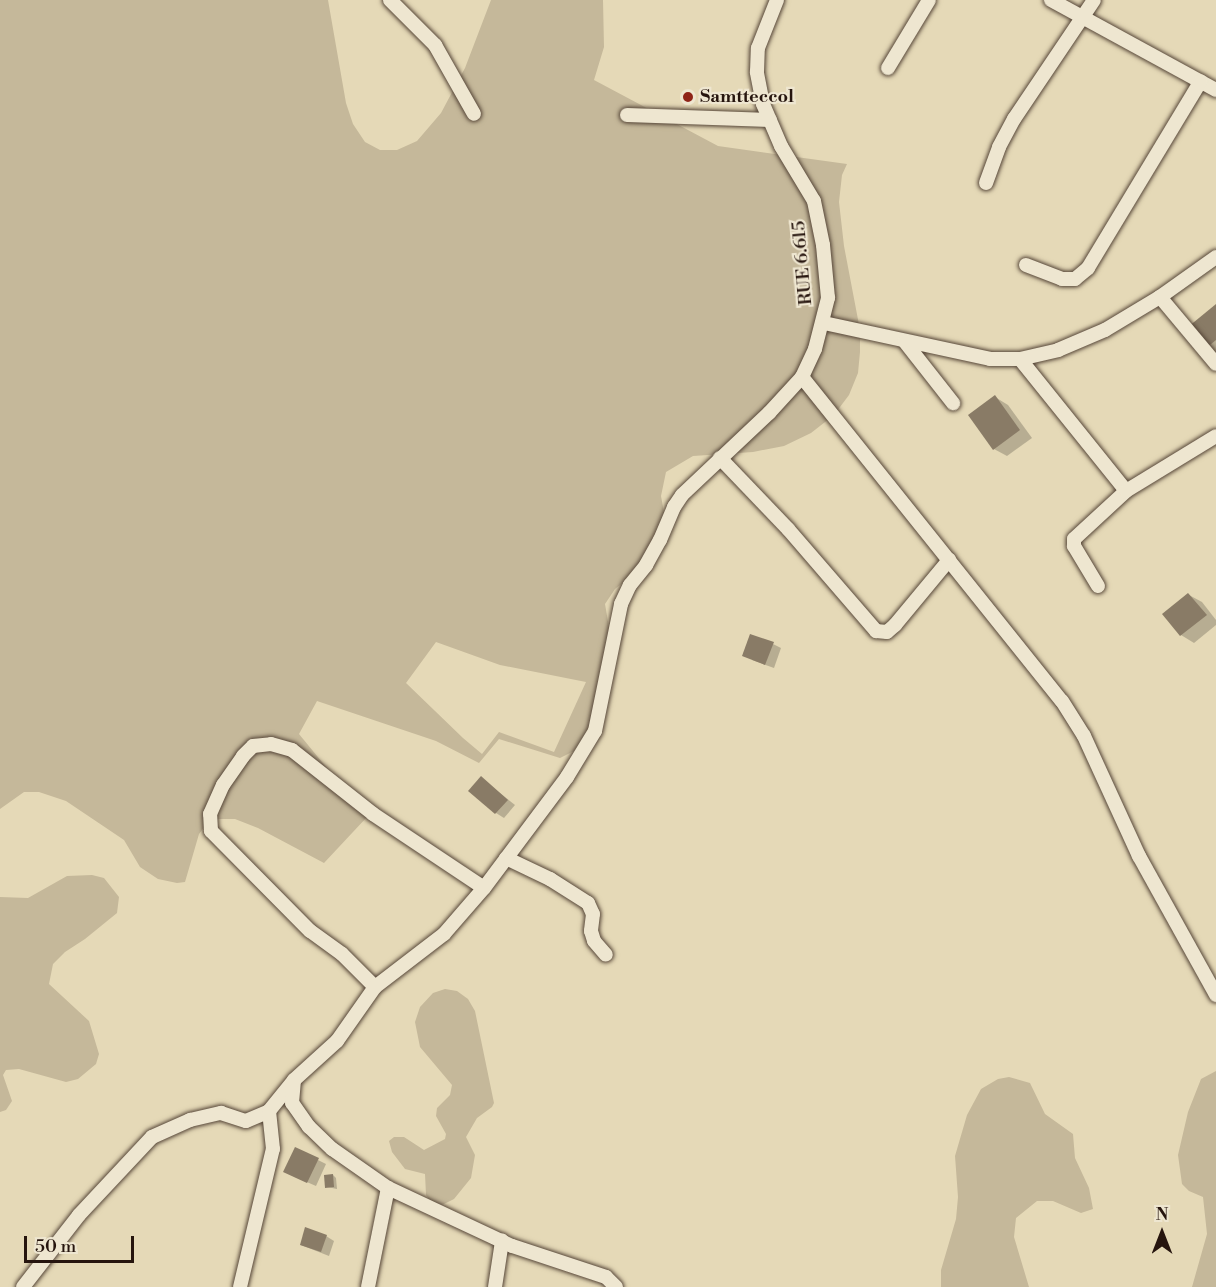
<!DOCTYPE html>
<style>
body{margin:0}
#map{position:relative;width:1216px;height:1287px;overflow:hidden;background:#e5d9b7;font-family:"Libre Bodoni",serif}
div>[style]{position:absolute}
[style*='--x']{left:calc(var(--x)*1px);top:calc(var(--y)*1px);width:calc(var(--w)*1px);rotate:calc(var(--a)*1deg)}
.green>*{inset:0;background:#c5b89a}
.shadow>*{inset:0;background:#0003}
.building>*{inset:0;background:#897b66}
.roads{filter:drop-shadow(0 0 2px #564638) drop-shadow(0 0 2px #564638)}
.minor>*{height:14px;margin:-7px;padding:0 7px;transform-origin:7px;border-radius:7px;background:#eee6d0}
.dots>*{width:16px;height:16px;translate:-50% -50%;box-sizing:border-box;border:3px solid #eee6d0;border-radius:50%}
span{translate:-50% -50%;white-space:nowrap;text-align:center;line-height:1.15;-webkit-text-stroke:4.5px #eee6d0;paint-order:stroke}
.poi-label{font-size:18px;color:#26150e;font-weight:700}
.left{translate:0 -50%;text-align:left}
.street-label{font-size:18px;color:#26150e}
.north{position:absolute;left:1132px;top:1203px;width:60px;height:60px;-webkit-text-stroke:4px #eee6d0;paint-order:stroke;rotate:0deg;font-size:16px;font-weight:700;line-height:24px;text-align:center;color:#26150e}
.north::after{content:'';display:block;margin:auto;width:21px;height:27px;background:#26150e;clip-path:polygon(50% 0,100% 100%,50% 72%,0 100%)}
.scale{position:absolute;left:24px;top:1236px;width:110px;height:27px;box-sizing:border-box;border:3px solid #26150e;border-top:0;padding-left:8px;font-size:18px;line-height:21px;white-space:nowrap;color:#26150e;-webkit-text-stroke:4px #eee6d0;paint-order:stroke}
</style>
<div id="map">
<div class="green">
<div style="clip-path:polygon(evenodd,0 0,328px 0,346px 103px,353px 124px,365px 142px,380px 150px,397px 150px,417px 141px,441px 113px,465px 68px,491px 0,603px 0,604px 47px,594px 80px,718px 146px,847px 164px,842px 175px,839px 202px,844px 246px,860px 330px,860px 352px,858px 373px,849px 395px,834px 415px,811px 433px,784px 446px,753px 452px,693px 456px,666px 472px,661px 496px,665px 518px,634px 574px,615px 589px,605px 604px,612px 645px,605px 702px,574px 751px,560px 758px,499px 739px,479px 763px,436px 741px,317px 701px,299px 734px,367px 817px,324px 863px,258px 828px,235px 819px,219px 819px,207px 823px,199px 834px,185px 882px,177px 883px,158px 879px,140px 867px,124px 840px,66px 801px,39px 792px,24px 792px,0 809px,0 0,436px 642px,500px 665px,586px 682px,554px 752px,499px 732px,482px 754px,463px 738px,406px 683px,436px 642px)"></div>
<div style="clip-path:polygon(92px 875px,104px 878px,119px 897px,117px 913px,85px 939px,65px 952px,53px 964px,49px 984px,89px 1021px,99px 1054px,96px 1064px,78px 1079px,66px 1082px,19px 1069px,6px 1070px,3px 1075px,12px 1101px,6px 1110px,0 1112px,0 897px,28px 898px,67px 876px)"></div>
<div style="clip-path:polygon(445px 989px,457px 991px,468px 999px,475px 1011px,494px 1103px,492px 1107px,477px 1118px,466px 1137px,475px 1155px,471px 1178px,454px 1199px,442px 1205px,431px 1202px,426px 1195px,425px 1174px,405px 1169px,392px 1152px,389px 1141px,394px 1137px,404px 1137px,424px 1150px,445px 1139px,446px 1134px,436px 1116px,437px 1108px,450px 1095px,452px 1085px,420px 1047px,415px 1022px,420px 1007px,433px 993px)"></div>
<div style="clip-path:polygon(1216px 1071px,1216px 1287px,1192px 1287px,1207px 1234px,1203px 1197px,1189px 1191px,1182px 1184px,1178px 1155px,1188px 1112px,1201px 1079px)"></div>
<div style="clip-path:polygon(1009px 1077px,1030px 1083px,1045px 1114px,1073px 1134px,1075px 1158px,1089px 1188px,1093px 1209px,1081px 1213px,1053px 1201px,1037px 1201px,1016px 1218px,1014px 1237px,1029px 1287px,941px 1287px,941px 1270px,956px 1219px,958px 1197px,955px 1156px,967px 1115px,981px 1089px,998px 1079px)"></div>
</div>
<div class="shadow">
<div style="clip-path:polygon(1216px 306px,1216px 353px,1206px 348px)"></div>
<div style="clip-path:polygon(995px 397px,1008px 405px,1032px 438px,1007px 456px,994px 449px)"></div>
<div style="clip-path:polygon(1189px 595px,1202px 602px,1216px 620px,1216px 625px,1194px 643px,1181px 635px,1164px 615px)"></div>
<div style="clip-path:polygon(773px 644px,781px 648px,774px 668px,752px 660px)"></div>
<div style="clip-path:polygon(481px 778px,515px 805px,504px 818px,496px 813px)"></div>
<div style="clip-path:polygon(318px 1160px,326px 1164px,316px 1186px,293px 1176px)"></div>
<div style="clip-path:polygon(333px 1175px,336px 1178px,337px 1189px,327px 1187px)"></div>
<div style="clip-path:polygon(326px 1236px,334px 1241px,329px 1256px,301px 1245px)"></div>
</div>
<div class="building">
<div style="clip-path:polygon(1216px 304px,1216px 340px,1205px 349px,1188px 327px)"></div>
<div style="clip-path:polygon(995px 395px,1020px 430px,993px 450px,968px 415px)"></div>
<div style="clip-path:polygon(1188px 593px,1207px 615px,1180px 636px,1162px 614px)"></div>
<div style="clip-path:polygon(750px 634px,774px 642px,765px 665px,742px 656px)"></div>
<div style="clip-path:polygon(481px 776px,508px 800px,495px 814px,468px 791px)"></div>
<div style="clip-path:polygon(295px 1147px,319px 1158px,307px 1183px,283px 1172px)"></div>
<div style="clip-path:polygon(333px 1174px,334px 1187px,325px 1188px,324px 1175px)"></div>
<div style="clip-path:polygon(305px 1227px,327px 1235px,321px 1252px,300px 1245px)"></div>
</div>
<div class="roads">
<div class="minor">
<div style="--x:390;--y:0;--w:64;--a:45"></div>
<div style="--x:435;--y:45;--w:79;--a:60.5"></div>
<div style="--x:1051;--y:0;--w:188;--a:28.6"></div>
<div style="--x:888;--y:68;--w:79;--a:-58.9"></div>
<div style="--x:627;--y:115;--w:143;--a:2"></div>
<div style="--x:986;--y:183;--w:38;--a:-70"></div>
<div style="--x:999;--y:147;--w:32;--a:-62"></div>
<div style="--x:1014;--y:119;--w:143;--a:-56.1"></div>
<div style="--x:1026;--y:265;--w:39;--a:21"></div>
<div style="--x:1062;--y:279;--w:13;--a:0"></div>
<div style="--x:1075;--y:279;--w:17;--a:-40"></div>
<div style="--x:1088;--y:268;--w:218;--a:-58.9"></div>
<div style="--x:1160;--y:297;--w:87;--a:50.1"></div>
<div style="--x:824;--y:323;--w:170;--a:12.2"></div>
<div style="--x:990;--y:359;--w:30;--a:0"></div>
<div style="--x:1020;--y:359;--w:39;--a:-13"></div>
<div style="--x:1058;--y:350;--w:51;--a:-23.1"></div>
<div style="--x:1105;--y:330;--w:64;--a:-31"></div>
<div style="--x:1160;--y:297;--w:69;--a:-35.5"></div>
<div style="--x:905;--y:342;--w:78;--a:51.8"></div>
<div style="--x:1020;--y:359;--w:169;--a:51.2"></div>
<div style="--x:802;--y:377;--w:415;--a:51.3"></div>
<div style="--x:1062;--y:701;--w:41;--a:57.8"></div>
<div style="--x:1084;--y:736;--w:132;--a:65.4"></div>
<div style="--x:1139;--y:856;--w:159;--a:61"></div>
<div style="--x:720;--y:458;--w:98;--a:46.2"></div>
<div style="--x:788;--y:529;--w:135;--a:49.2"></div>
<div style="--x:876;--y:631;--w:11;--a:5"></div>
<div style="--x:887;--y:632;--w:11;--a:-41"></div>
<div style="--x:895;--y:625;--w:85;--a:-50.3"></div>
<div style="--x:1098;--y:586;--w:47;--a:-121"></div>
<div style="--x:1074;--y:546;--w:7;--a:-90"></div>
<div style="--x:1074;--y:539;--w:71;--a:-42.7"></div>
<div style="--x:1126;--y:491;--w:105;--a:-31.4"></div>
<div style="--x:506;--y:858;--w:49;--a:25.5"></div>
<div style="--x:550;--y:879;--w:45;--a:32.3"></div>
<div style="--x:588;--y:903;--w:12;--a:66"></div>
<div style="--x:593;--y:914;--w:17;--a:97"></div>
<div style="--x:591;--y:931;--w:10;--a:73"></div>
<div style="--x:594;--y:941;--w:18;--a:49"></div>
<div style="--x:375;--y:987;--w:47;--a:-135"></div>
<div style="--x:342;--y:954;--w:39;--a:-144"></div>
<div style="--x:310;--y:931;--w:141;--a:-134.7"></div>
<div style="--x:211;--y:831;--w:17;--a:-93"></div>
<div style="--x:210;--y:814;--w:32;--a:-66"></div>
<div style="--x:223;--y:785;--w:35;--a:-55"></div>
<div style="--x:243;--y:756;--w:14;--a:-45"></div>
<div style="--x:253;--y:746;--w:18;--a:-6"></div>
<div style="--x:271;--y:744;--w:22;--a:16"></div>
<div style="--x:292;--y:750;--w:103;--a:38.3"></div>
<div style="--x:373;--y:814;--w:133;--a:33.7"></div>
<div style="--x:23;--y:1287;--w:91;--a:-52.1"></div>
<div style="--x:79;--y:1215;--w:107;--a:-46.9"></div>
<div style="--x:152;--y:1137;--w:42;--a:-24.1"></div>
<div style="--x:190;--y:1120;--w:32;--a:-13"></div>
<div style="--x:221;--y:1113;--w:26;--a:18"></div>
<div style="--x:246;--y:1121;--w:25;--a:-23"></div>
<div style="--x:269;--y:1111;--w:40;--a:-51"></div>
<div style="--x:240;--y:1287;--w:142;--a:-76.6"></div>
<div style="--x:273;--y:1149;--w:38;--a:-96"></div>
<div style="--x:368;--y:1287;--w:101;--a:-78.6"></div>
<div style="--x:495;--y:1287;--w:47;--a:-81.3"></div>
<div style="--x:616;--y:1287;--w:14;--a:-135"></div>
<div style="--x:606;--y:1277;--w:99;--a:-161.7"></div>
<div style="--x:512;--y:1246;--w:137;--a:-154.9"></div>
<div style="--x:388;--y:1188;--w:68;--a:-145.1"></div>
<div style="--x:332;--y:1149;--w:32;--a:-136"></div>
<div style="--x:309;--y:1127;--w:29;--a:-125"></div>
<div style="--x:292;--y:1103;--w:23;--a:-85"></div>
<div style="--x:294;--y:1080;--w:58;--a:-42.2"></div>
<div style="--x:337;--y:1041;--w:66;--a:-54.9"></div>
<div style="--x:375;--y:987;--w:87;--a:-37.5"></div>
<div style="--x:444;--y:934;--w:61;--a:-49"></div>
<div style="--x:484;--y:888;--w:139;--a:-53.2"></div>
<div style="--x:567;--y:777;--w:54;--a:-58.7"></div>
<div style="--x:595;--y:731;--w:130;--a:-78.4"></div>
<div style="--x:621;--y:604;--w:21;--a:-65"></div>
<div style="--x:630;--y:585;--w:26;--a:-51"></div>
<div style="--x:646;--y:565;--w:29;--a:-61"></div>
<div style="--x:660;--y:540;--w:36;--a:-67"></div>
<div style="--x:674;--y:507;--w:14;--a:-56"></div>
<div style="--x:682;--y:495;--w:120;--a:-43.3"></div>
<div style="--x:769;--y:413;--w:49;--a:-47.5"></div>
<div style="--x:802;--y:377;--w:31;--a:-65"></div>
<div style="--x:815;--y:349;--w:53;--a:-75.7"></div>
<div style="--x:828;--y:298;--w:53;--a:-95.4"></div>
<div style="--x:823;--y:245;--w:45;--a:-101.6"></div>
<div style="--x:814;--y:201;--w:64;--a:-121"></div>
<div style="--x:781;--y:146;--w:46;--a:-113.2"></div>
<div style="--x:763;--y:104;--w:33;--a:-101"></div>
<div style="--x:757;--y:72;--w:24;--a:-88"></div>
<div style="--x:758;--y:48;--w:52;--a:-68.4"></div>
</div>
</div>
<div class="dots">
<div style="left:688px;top:97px;background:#8f2418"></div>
</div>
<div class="poi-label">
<span class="left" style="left:700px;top:97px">Samtteccol</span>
</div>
<div class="street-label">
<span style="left:803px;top:263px;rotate:-95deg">RUE 6.615</span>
</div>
<div class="north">N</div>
<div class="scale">50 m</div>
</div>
